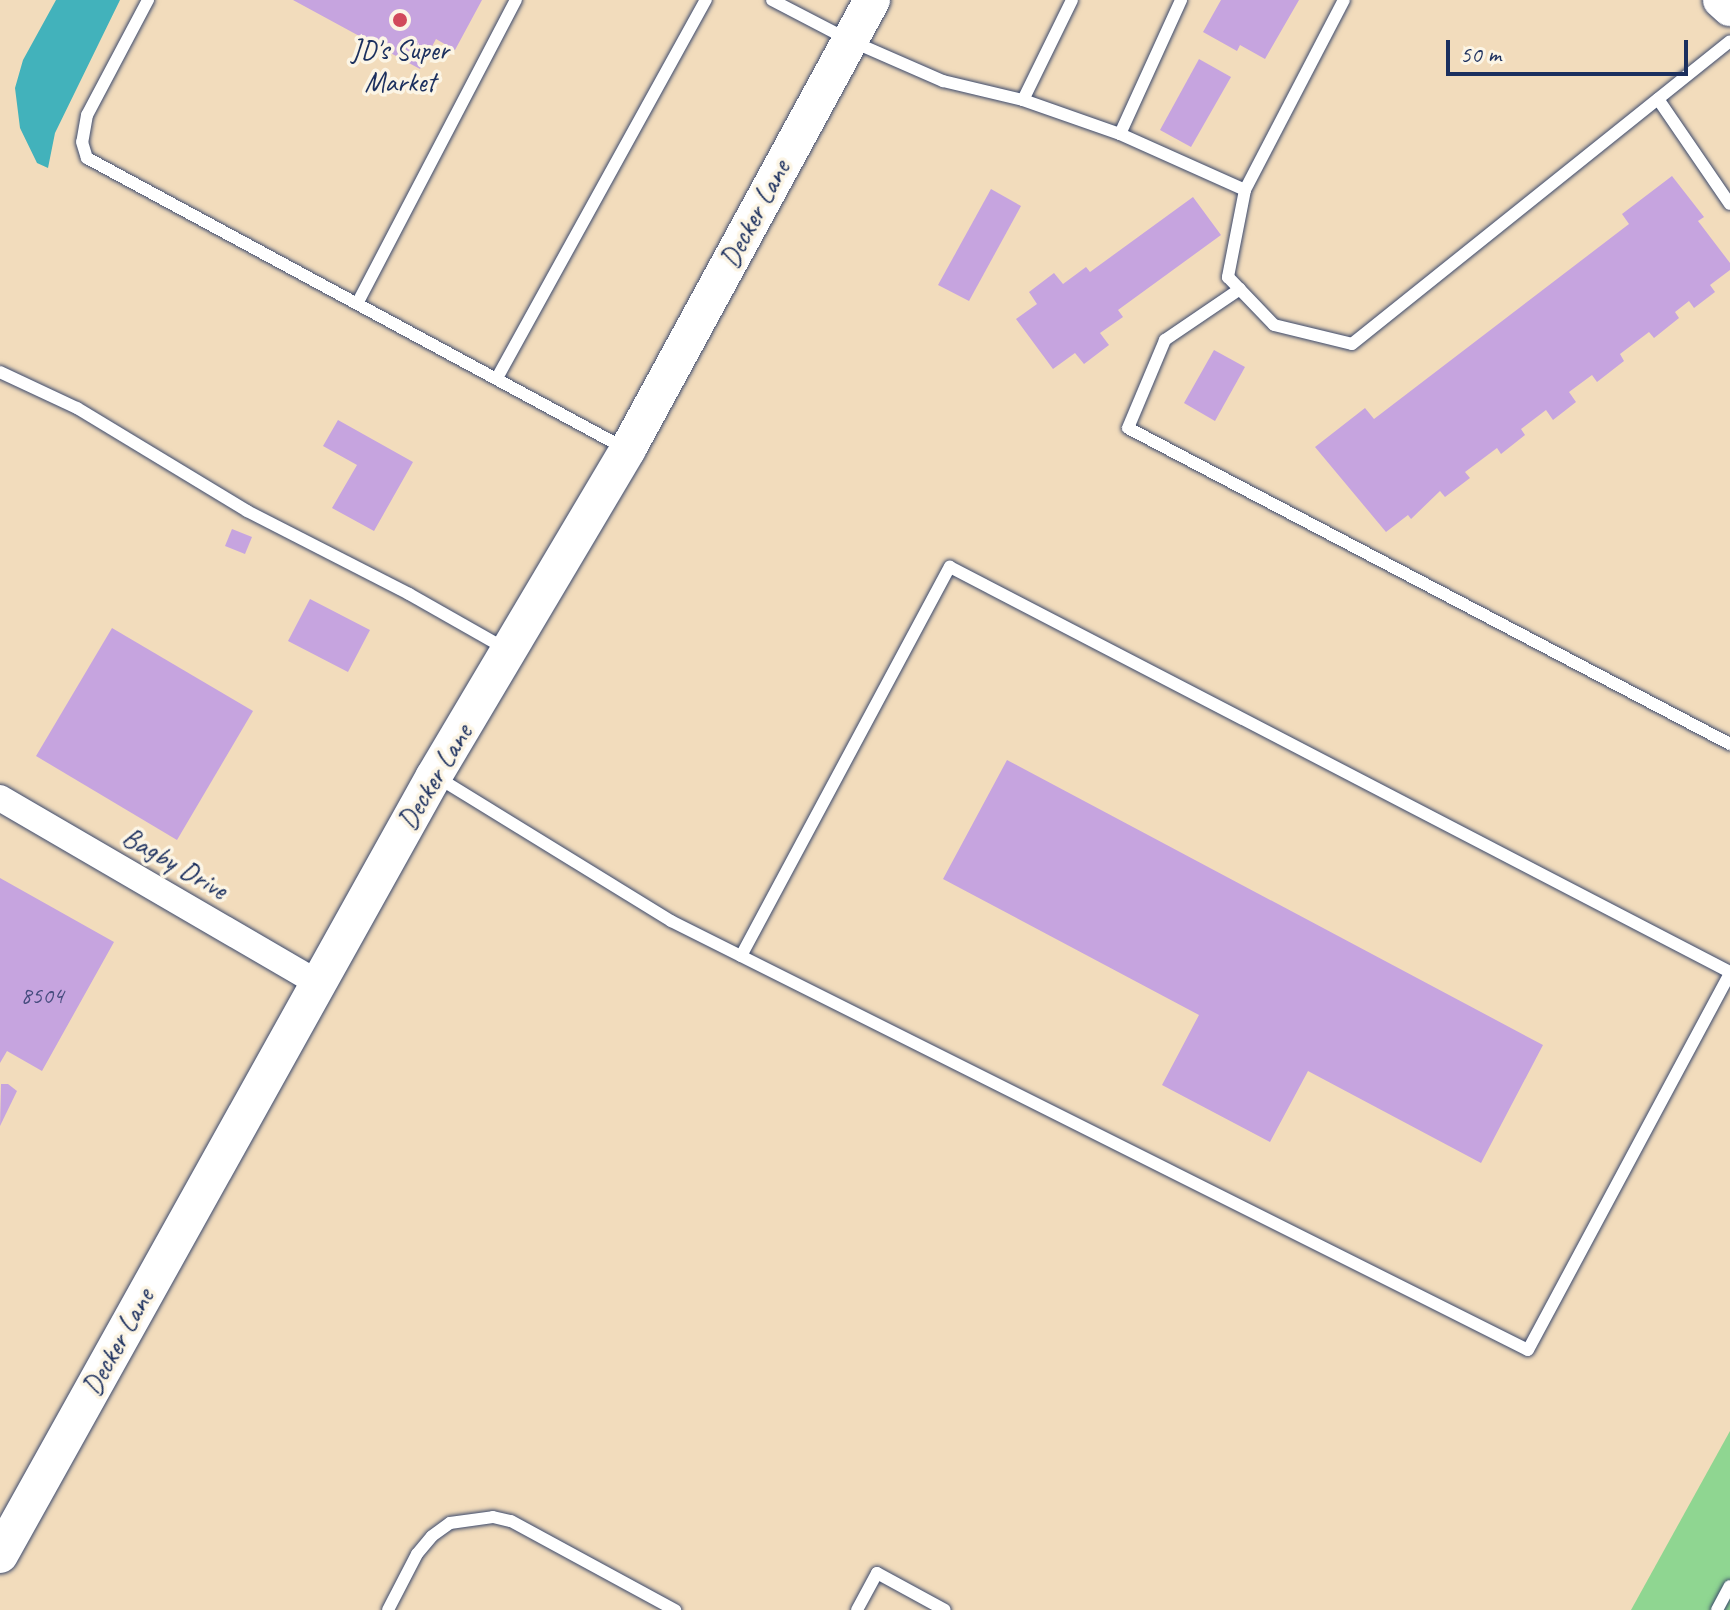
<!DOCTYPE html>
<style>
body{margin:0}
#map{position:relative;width:1730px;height:1610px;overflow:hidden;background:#f2dcbc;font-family:Caveat,sans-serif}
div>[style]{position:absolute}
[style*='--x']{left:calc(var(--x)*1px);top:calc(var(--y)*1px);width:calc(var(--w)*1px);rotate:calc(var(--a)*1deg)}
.green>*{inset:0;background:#8fd691}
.water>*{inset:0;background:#42b2bb}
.building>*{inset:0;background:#c6a4df}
.roads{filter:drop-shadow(0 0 2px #3b496c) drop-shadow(0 0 2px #3b496c)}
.lane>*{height:12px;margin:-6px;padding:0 6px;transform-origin:6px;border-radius:6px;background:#fff}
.street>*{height:26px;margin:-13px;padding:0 13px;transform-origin:13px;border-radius:13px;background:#fff}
.secondary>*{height:36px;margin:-18px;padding:0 18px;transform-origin:18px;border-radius:18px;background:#fff}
.dots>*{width:22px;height:22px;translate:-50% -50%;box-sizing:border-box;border:4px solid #fcf5e5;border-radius:50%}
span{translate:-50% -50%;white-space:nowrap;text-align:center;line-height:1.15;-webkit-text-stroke:7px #fcf5e5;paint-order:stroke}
.number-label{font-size:24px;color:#464c7e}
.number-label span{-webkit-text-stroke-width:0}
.poi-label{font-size:28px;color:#1b2f5e}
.street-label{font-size:28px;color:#1b2f5e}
.scale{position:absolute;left:1446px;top:40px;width:242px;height:36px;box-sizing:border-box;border:4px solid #1b2f5e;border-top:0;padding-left:10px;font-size:24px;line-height:28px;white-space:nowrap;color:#1b2f5e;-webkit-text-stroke:6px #fcf5e5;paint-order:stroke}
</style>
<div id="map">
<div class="green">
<div style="clip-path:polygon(1730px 1431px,1730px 1610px,1631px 1610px)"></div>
</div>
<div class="water">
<div style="clip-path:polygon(56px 0,120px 0,55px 133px,48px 168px,37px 163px,20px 128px,15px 88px,23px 60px)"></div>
</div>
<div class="building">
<div style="clip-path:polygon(293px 0,482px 0,455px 50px,436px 39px,420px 69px)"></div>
<div style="clip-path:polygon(1221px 0,1299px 0,1265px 59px,1240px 45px,1237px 51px,1203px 32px)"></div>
<div style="clip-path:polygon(1199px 59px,1231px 77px,1191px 147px,1160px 130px)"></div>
<div style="clip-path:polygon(1672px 176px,1704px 217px,1698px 221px,1730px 263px,1730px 270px,1710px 285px,1715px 292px,1694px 308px,1689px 301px,1675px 312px,1679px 318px,1654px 338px,1649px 332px,1620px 354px,1624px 361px,1597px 382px,1592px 375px,1569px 392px,1576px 402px,1553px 420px,1546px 410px,1521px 429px,1525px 435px,1501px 454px,1497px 448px,1465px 472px,1470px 478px,1445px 497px,1440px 491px,1411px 519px,1408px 515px,1386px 532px,1315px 447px,1365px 408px,1374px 419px,1629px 224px,1622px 214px)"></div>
<div style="clip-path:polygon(991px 189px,1021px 206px,969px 301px,938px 285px)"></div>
<div style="clip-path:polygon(1193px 197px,1221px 235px,1118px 310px,1123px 317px,1100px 333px,1109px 345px,1084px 364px,1075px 353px,1053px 369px,1016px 319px,1037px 304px,1029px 292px,1054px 273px,1063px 284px,1086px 267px,1090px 272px)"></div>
<div style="clip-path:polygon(1214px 350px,1245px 367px,1215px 421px,1184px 403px)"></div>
<div style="clip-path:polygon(338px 420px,413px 462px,374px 531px,332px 508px,357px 465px,323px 446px)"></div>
<div style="clip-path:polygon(232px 529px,252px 537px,245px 554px,225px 546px)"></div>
<div style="clip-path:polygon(310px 599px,370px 630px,348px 672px,288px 641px)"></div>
<div style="clip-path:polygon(112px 628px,253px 711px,177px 840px,36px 756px)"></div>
<div style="clip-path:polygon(1007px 760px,1543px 1045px,1481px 1163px,1308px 1071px,1270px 1142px,1162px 1085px,1199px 1015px,943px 879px)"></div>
<div style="clip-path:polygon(0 878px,114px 942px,42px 1071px,7px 1051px,0 1063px)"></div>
<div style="clip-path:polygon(1px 1084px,8px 1084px,17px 1091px,0 1126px)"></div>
</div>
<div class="roads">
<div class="lane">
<div style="--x:148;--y:0;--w:130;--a:117.9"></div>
<div style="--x:87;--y:115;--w:27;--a:100"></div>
<div style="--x:82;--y:142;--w:17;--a:73"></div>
<div style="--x:87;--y:158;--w:610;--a:28.37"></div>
<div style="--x:772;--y:0;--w:87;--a:27.5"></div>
<div style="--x:849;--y:40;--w:103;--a:23.6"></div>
<div style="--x:943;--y:81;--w:82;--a:13.4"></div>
<div style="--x:1023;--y:100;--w:103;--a:19.3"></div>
<div style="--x:1120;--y:134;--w:137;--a:24.1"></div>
<div style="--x:1245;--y:190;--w:89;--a:101.1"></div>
<div style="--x:1228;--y:277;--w:66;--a:46.2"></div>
<div style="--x:1274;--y:325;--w:80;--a:13.7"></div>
<div style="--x:1352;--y:344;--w:484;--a:-38.7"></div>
<div style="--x:1658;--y:99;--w:127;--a:55.6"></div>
<div style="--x:1023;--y:100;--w:111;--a:-63.9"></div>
<div style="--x:1120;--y:134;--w:147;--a:-65.5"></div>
<div style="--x:1245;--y:190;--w:214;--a:-62.5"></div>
<div style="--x:1240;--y:289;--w:91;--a:145.8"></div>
<div style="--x:1165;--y:340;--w:95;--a:112.8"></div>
<div style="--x:1128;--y:428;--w:680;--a:27.7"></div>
<div style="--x:358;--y:302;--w:341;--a:-62.4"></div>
<div style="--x:0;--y:372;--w:85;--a:25.1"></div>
<div style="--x:77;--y:408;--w:199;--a:31.2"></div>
<div style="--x:247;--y:511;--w:182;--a:27.1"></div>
<div style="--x:409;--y:594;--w:109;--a:29.6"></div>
<div style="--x:497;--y:378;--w:432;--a:-61.1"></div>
<div style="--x:437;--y:777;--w:275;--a:31.6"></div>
<div style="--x:671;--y:921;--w:958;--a:26.59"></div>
<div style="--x:1528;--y:1350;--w:428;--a:-61.8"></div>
<div style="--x:741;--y:956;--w:442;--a:-61.8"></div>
<div style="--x:950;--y:567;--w:879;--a:27.44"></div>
<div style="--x:388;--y:1610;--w:63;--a:-62.6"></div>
<div style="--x:417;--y:1554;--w:23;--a:-50"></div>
<div style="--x:432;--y:1536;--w:22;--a:-36"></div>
<div style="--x:450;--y:1523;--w:43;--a:-7.9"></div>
<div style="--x:493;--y:1517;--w:18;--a:13"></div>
<div style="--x:511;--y:1521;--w:187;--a:28.5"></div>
<div style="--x:857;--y:1610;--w:42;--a:-61.6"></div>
<div style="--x:877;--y:1573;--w:77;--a:28.6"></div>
<div style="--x:1717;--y:1610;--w:27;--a:-62"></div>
</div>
<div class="street">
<div style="--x:0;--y:798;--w:368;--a:30.2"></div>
</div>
<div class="secondary">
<div style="--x:1721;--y:0;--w:12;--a:42"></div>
<div style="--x:0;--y:1555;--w:892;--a:-60.88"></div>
<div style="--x:434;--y:776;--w:380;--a:-59.3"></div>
<div style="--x:628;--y:449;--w:511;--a:-61.48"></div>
</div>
</div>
<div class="dots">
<div style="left:400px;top:20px;background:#d1495b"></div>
</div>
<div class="number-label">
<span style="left:42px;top:996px">8504</span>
</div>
<div class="poi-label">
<span style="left:400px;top:66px">JD's Super<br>Market</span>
</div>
<div class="street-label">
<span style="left:755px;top:214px;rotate:-62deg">Decker Lane</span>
<span style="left:435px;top:777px;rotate:-59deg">Decker Lane</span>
<span style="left:175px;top:863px;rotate:30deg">Bagby Drive</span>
<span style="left:118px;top:1342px;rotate:-61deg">Decker Lane</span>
</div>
<div class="scale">50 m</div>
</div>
